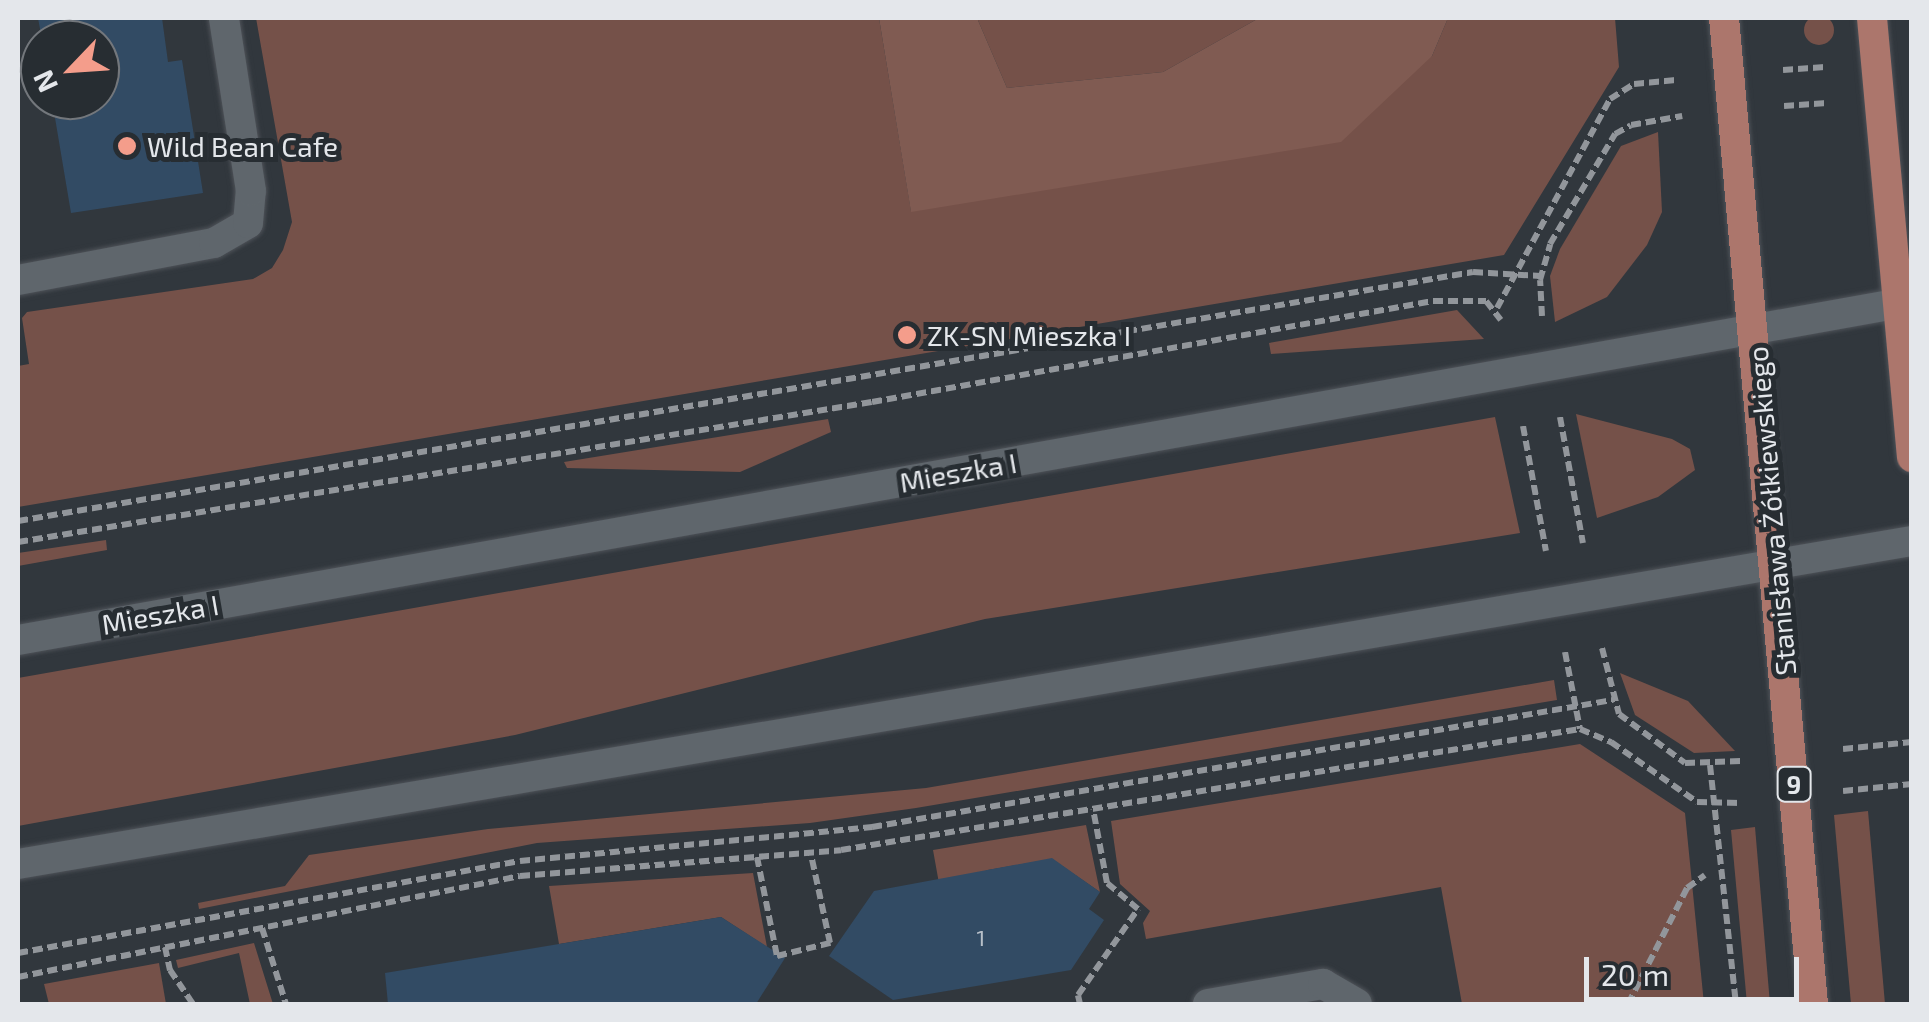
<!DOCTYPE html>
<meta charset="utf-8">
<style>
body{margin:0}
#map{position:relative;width:1929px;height:1022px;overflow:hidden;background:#31373d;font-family:"Exo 2",sans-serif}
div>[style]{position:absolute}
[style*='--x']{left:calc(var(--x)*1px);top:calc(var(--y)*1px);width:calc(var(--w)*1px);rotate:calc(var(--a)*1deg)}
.green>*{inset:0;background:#755149}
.round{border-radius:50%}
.forest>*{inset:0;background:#805b52}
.building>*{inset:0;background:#324b64}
.path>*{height:6px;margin-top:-3px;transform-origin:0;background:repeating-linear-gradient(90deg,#92969b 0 10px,transparent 0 15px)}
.roads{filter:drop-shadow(0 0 2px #4e5258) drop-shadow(0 0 2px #4e5258)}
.service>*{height:30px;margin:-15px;padding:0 15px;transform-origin:15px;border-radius:15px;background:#5f666c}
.tertiary>*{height:30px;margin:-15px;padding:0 15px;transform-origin:15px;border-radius:15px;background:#5f666c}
.primary>*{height:30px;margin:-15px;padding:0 15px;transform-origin:15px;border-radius:15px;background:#ac766c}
.dots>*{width:28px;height:28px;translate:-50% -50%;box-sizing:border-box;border:5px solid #272d32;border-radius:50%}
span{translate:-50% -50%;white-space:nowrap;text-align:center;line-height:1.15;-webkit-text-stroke:10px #272d32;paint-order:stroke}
.number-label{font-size:22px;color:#b8c0c9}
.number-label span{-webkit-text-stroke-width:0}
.shield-label span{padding:2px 8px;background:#272d32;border:2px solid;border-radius:8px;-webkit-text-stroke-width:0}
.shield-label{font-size:25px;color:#e4e7eb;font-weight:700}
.poi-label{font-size:28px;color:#e4e7eb}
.left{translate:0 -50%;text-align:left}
.street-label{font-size:28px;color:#e4e7eb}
.frame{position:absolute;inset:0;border:20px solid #e4e7eb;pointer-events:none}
.north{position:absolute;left:20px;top:20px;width:100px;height:100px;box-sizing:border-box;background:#272d32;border:2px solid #73777c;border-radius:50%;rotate:245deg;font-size:28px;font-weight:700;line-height:40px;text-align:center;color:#e4e7eb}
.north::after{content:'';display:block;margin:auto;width:35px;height:45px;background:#f49d8b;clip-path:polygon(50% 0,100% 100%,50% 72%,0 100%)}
.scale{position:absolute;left:1584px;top:957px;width:215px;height:45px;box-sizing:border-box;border:5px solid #e4e7eb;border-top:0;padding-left:12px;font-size:30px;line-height:35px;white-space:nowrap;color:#e4e7eb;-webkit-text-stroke:8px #272d32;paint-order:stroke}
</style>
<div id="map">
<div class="green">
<div class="round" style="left:1804px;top:15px;width:30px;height:30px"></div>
<div style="clip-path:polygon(256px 18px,879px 18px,911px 211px,1432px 56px,1448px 18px,1615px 18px,1619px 67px,1504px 255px,18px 507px,18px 366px,29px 364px,22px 318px,27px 312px,253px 279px,272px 268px,283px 250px,292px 222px)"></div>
<div style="clip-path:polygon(977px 18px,1259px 18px,1163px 72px,1007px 88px)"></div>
<div style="clip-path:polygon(1658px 132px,1662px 212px,1647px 245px,1607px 297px,1555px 322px,1550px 276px,1560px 249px,1621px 146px)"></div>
<div style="clip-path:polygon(1457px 310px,1484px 339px,1271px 354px,1269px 343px)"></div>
<div style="clip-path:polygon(1576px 414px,1672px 439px,1690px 449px,1695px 470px,1658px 497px,1597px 518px)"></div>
<div style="clip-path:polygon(1495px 417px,1520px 533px,985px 619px,515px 735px,18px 826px,18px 678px)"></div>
<div style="clip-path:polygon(828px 419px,831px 432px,740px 472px,567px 468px,564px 462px)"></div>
<div style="clip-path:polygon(106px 540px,107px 550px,18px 566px,18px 553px)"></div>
<div style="clip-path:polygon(1620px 673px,1688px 701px,1735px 751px,1694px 753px,1635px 715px)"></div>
<div style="clip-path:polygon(1554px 680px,1557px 700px,916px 808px,810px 823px,537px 843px,199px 909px,198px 903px,285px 886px,309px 855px,488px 829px,926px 788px)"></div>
<div style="clip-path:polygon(1580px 744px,1685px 813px,1704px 1004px,1462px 1004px,1441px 887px,1146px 939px,1143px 923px,1150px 911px,1120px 884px,1111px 821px)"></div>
<div style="clip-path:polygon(1868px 811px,1885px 1004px,1851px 1004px,1834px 815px)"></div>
<div style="clip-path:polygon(1086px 825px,1100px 892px,1052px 859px,988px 870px,940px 889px,933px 850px)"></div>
<div style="clip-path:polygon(1755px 827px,1770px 1004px,1747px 1004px,1731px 830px)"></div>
<div style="clip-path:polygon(753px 873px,767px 947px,721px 917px,559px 944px,549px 886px)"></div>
<div style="clip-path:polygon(254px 943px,273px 1004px,250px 1004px,239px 953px,178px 968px,176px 960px)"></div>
<div style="clip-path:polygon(159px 963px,166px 1004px,49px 1004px,44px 984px)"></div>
</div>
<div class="forest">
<div style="clip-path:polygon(879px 18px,977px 18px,1007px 88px,1163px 72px,1259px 18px,1448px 18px,1432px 56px,1341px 142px,911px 212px)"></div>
</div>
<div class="building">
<div style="clip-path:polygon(38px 18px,162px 18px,168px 62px,182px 60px,203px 193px,71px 213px,52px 100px,100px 100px,100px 40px,42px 40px)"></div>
<div style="clip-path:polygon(1052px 858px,1100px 892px,1089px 909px,1104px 920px,1071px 970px,893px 1000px,829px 956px,874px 891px)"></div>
<div style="clip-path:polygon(721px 917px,785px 958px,756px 1004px,388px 1004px,385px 973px)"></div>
</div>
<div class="path">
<div style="--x:1783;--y:70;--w:42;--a:-4.1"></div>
<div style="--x:1784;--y:106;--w:43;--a:-4"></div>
<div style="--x:1497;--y:308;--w:238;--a:-61.6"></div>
<div style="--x:1610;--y:99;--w:28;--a:-32"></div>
<div style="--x:1634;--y:84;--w:42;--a:-5.4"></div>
<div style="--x:1542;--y:316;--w:36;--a:-93"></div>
<div style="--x:1540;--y:280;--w:37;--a:-74"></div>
<div style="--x:1550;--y:244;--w:128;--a:-59.4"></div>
<div style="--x:1615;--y:134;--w:18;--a:-29"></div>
<div style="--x:1631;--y:125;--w:52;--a:-10"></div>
<div style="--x:1560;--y:417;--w:128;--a:79.7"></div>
<div style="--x:1523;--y:426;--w:127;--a:79.6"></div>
<div style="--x:18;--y:521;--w:1476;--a:-9.71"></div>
<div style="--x:1473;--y:272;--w:68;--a:3.4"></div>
<div style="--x:18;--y:542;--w:865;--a:-9.31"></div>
<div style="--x:872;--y:402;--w:570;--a:-10.21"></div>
<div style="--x:1433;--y:301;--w:53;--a:0"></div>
<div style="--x:1486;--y:301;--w:24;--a:52"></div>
<div style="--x:1602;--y:648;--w:68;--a:75.6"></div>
<div style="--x:1619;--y:714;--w:82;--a:36.6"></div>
<div style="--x:1685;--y:763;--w:56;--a:-2"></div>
<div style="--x:1565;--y:652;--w:78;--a:79"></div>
<div style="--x:1580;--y:729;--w:34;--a:23"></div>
<div style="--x:1611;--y:742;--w:105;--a:34.9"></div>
<div style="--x:1697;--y:802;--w:44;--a:1.3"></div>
<div style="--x:1843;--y:749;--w:69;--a:-5.8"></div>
<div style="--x:1710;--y:765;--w:240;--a:83.8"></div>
<div style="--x:1843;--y:791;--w:69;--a:-5.8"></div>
<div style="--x:757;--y:857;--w:101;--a:78.6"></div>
<div style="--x:777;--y:956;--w:55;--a:-13.8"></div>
<div style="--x:830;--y:943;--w:91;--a:-102.1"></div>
<div style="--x:262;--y:928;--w:80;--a:72.5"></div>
<div style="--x:165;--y:947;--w:24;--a:78"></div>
<div style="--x:170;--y:970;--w:41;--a:55.9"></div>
<div style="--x:18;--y:953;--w:510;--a:-10.39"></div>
<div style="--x:520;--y:861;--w:354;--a:-5.5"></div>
<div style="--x:872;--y:827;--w:752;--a:-9.73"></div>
<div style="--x:18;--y:977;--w:512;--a:-11.38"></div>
<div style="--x:520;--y:876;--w:322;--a:-4.6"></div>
<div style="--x:841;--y:850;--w:749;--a:-9.3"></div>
<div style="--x:1080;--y:1004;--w:9;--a:-103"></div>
<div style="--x:1078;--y:995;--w:105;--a:-55.1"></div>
<div style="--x:1138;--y:909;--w:40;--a:-140"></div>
<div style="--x:1107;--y:883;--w:75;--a:-100.7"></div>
<div style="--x:1628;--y:1004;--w:130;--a:-63"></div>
<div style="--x:1687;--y:888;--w:22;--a:-36"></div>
</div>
<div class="roads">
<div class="service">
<div style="--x:18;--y:280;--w:199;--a:-10.7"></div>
<div style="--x:214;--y:243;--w:39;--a:-30"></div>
<div style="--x:248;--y:223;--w:32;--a:-85"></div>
<div style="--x:251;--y:191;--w:175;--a:-98.9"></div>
<div style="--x:1208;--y:1004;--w:117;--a:-9.9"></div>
<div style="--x:1323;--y:984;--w:39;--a:30"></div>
</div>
<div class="tertiary">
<div style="--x:18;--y:640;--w:1924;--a:-10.15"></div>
<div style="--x:18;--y:864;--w:1921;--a:-9.68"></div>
</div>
<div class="primary">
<div style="--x:1724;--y:18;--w:990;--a:84.84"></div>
<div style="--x:1872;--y:18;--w:441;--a:84.8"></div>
</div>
</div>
<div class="dots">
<div style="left:127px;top:146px;background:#f49d8b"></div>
<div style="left:907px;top:335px;background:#f49d8b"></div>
</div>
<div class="number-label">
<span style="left:981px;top:938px">1</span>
</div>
<div class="shield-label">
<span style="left:1794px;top:784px">9</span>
</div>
<div class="poi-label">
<span class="left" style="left:147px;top:146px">Wild Bean Cafe</span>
<span class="left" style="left:927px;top:335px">ZK-SN Mieszka I</span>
</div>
<div class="street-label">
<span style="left:958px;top:472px;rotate:-10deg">Mieszka I</span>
<span style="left:1771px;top:511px;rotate:-95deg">Stanisława Żółkiewskiego</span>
<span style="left:160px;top:614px;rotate:-10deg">Mieszka I</span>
</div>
<div class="frame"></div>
<div class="north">N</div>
<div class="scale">20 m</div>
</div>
